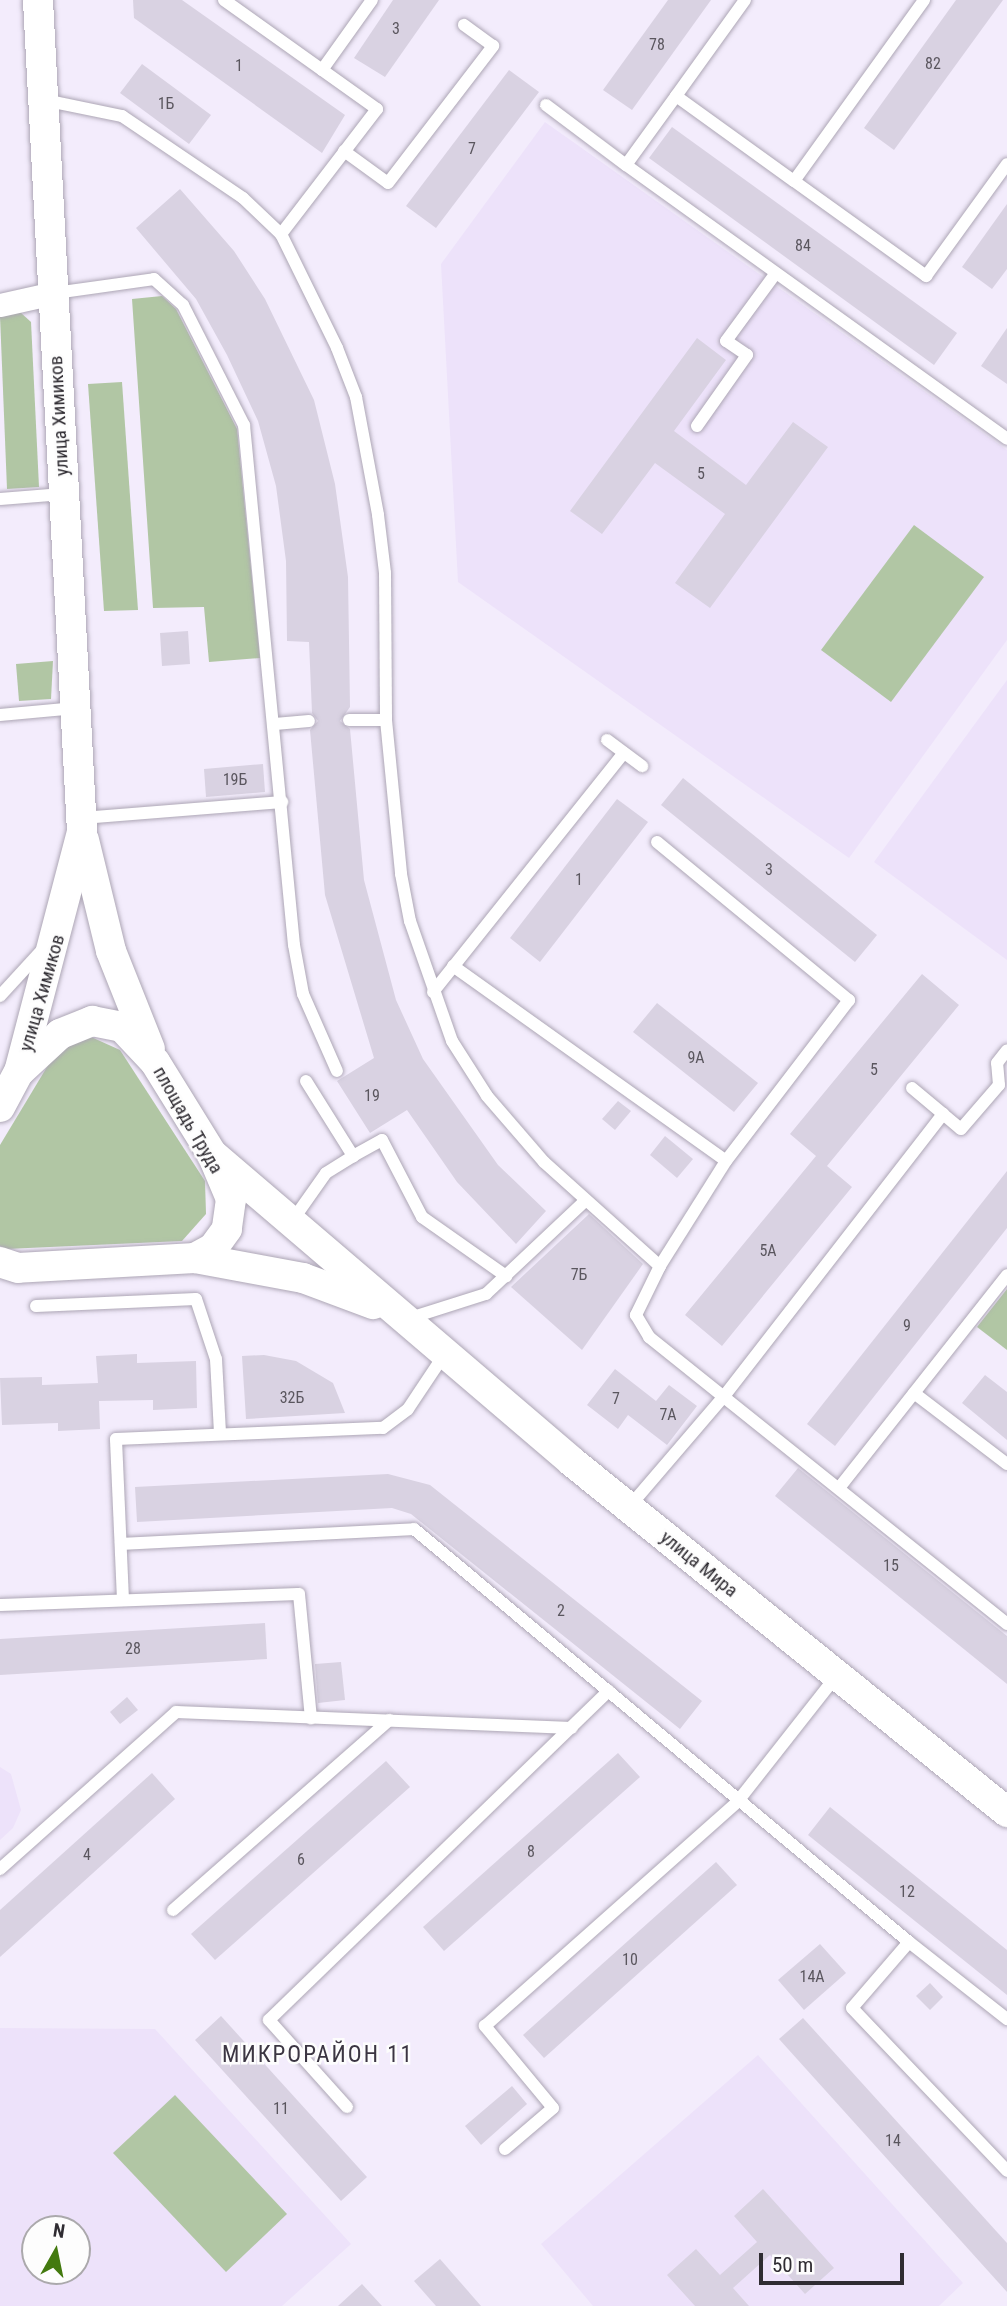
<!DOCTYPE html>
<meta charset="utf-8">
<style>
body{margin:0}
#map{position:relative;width:1007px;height:2306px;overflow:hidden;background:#f3ecfc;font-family:"Roboto Condensed",sans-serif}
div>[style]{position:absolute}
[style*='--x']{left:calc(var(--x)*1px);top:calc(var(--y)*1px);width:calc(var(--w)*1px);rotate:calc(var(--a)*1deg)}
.built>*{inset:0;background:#ede2fa}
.green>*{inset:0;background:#b1c6a4}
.building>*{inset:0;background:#d9d2e2}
.roads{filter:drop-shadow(0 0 2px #ada6b5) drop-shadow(0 0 2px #ada6b5)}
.service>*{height:12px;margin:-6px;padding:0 6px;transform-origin:6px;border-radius:6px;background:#fff}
.minor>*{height:23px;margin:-11.5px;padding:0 11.5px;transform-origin:11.5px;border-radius:11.5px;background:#fff}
.tertiary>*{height:30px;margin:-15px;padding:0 15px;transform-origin:15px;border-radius:15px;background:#fff}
span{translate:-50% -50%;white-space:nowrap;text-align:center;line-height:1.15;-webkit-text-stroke:5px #fdfdfd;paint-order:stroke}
.number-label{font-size:16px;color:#5a565e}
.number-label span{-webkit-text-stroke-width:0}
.street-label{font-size:19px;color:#2f2c32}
.quarter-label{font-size:23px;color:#3b3542;letter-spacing:2px}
.north{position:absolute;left:21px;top:2215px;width:70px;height:70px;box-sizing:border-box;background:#fdfdfd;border:2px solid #aba9ac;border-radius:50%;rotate:9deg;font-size:19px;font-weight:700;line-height:28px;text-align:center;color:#2f2c32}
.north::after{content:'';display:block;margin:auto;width:24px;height:32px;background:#437a0f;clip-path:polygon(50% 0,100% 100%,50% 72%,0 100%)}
.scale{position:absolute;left:759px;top:2253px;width:145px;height:32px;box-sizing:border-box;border:4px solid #2f2c32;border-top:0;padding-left:9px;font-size:21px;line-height:24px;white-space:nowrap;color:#2f2c32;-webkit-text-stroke:5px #fdfdfd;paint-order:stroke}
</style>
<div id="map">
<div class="built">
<div style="clip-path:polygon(545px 122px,1007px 450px,1007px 640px,849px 858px,458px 582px,441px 264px)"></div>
<div style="clip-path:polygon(1007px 680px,1007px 960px,874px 862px)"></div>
<div style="clip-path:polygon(0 1767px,11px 1774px,21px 1810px,13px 1828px,0 1840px)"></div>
<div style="clip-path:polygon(evenodd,0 2028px,155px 2029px,351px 2244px,282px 2306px,0 2306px,0 2028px,35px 2229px,77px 2229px,77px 2271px,35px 2271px,35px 2229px)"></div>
<div style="clip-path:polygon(758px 2055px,963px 2283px,939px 2306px,593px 2306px,541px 2244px)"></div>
</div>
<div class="green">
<div style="clip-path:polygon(162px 296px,176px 309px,237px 429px,260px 658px,209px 662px,204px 607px,153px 608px,132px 299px)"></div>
<div style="clip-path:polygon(20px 312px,31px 322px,39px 487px,7px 489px,0 316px)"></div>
<div style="clip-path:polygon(122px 382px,138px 610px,104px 611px,88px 384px)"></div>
<div style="clip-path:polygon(914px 525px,984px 577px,891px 702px,821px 650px)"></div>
<div style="clip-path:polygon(53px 661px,51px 699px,19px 701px,16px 664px)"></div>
<div style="clip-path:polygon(89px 1036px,120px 1050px,205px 1181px,206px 1214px,182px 1241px,6px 1249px,0 1246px,0 1145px,59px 1047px)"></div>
<div style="clip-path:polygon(1007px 1289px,1007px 1350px,977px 1327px)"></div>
<div style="clip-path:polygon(175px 2095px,287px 2214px,226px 2272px,113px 2153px)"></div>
</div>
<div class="building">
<div style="clip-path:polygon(133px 0,182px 0,345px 115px,322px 153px,134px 18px)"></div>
<div style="clip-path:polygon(393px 0,439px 0,385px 77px,354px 58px)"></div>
<div style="clip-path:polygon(668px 0,711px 0,632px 110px,603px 90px)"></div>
<div style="clip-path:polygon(956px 0,1003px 0,894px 150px,864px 128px)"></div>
<div style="clip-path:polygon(142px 64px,211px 115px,189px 144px,120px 93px)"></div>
<div style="clip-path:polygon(509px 70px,539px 92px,436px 228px,406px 206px)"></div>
<div style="clip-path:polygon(672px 127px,957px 333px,934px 365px,649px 158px)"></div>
<div style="clip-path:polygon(180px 189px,234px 251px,265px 299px,314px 400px,335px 484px,348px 577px,350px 707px,340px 721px,350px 729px,364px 880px,396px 1000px,423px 1059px,498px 1165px,546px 1211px,516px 1244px,457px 1182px,407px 1110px,370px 1133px,337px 1081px,374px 1058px,325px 895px,310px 730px,318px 721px,312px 713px,309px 642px,287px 641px,286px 561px,276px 486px,258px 421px,227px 355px,196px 299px,136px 228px)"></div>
<div style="clip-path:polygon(1007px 204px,1007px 269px,992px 289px,962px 267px)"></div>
<div style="clip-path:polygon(1007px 328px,1007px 384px,981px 366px)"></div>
<div style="clip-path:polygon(697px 338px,726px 360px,674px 431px,746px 485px,793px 422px,828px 447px,710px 608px,675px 583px,725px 514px,655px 463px,602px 534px,570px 511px)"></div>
<div style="clip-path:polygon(188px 631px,190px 664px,162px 666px,160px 633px)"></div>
<div style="clip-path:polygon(263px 764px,265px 792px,206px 797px,204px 769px)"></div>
<div style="clip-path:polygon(683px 778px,877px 935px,855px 962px,661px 805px)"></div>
<div style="clip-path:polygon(617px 799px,648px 822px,540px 962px,510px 938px)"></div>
<div style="clip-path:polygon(922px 974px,959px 1005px,827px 1166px,852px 1187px,722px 1346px,685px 1315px,816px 1156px,790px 1134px)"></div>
<div style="clip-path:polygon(657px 1003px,758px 1083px,734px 1112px,633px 1032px)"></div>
<div style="clip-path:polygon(618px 1101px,631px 1111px,615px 1130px,602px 1119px)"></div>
<div style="clip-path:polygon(665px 1136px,693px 1159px,677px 1178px,650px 1155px)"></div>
<div style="clip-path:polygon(1007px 1171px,1007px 1228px,835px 1446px,807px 1424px)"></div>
<div style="clip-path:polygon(589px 1214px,643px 1264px,582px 1350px,511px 1287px)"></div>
<div style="clip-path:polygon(137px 1354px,137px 1363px,196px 1361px,197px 1408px,153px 1410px,153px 1400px,99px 1401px,100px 1429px,58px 1431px,58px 1423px,2px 1425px,0 1378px,42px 1377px,42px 1385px,98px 1383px,96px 1356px)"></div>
<div style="clip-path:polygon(264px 1355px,296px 1361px,333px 1383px,345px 1413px,246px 1419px,242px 1356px)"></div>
<div style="clip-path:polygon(615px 1369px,656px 1401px,669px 1385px,697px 1406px,667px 1445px,628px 1415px,618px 1429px,587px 1405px)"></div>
<div style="clip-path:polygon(985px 1375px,1007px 1392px,1007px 1440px,962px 1403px)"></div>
<div style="clip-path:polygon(798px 1468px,1007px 1636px,1007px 1684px,775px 1496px)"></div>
<div style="clip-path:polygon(388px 1474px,430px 1485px,702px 1701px,680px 1729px,411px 1514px,392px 1508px,137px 1522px,135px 1487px)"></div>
<div style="clip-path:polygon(265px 1623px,267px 1659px,0 1675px,0 1639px)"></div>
<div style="clip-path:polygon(341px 1662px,345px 1700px,318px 1703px,315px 1664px)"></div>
<div style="clip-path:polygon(127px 1697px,138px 1710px,120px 1724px,110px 1712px)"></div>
<div style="clip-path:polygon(618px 1753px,640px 1777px,444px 1951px,423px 1927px)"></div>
<div style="clip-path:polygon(386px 1761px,410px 1787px,215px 1960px,191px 1934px)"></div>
<div style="clip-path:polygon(152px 1773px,175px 1799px,0 1957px,0 1910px)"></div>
<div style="clip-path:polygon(830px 1807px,1007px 1950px,1007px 1995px,808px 1835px)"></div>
<div style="clip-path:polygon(716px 1862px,737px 1885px,544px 2058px,523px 2035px)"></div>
<div style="clip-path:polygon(820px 1944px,846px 1973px,804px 2010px,778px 1980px)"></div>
<div style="clip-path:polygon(930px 1983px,943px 1997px,930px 2010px,916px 1996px)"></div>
<div style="clip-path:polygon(221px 2016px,367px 2177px,341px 2201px,195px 2040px)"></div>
<div style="clip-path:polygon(803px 2018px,1007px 2243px,1007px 2292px,779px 2039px)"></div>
<div style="clip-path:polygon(512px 2086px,527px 2104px,481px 2145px,465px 2126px)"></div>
<div style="clip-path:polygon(763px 2189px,834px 2268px,805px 2294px,770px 2255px,733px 2288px,749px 2306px,695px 2306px,667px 2275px,696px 2249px,720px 2275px,757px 2242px,734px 2216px)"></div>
<div style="clip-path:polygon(440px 2259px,481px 2306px,436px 2306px,414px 2281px)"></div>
<div style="clip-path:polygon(362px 2284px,382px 2306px,338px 2306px)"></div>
</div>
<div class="roads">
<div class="service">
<div style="--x:224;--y:0;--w:188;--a:35.5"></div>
<div style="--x:377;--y:109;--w:158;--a:127.5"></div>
<div style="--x:745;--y:0;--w:118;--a:125.7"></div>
<div style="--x:676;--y:96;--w:145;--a:35.8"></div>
<div style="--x:794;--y:181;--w:223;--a:-54.3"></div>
<div style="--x:322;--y:70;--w:86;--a:-54.5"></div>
<div style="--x:676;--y:96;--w:85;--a:125.9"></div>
<div style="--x:626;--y:165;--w:469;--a:35.7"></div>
<div style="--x:44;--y:100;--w:80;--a:11.6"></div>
<div style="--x:122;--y:116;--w:146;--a:34.1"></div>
<div style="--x:243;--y:198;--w:52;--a:43.5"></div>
<div style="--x:281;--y:234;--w:127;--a:63.8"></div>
<div style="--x:337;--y:348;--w:53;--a:68.8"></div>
<div style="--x:356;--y:397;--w:120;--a:79.4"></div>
<div style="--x:378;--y:515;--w:58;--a:83.1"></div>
<div style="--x:385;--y:573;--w:147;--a:89.6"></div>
<div style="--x:386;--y:720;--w:155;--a:84.4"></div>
<div style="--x:401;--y:874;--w:48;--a:79.2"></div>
<div style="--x:410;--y:921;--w:127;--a:70.7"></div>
<div style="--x:452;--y:1041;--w:65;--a:57.5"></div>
<div style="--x:487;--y:1096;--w:87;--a:49.2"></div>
<div style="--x:544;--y:1162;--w:156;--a:41.9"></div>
<div style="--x:660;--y:1266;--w:55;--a:116.1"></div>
<div style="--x:636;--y:1315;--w:26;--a:59"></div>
<div style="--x:649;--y:1337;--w:459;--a:38.7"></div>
<div style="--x:546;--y:105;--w:100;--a:36.9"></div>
<div style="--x:344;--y:151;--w:54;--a:36"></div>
<div style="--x:388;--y:183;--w:173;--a:-52.5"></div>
<div style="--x:493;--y:46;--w:36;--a:-144"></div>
<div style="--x:794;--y:181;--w:163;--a:35.7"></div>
<div style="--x:926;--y:276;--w:138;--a:-54.1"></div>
<div style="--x:55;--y:293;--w:100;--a:-8"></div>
<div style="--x:154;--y:279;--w:39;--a:42"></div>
<div style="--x:183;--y:305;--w:135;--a:63.1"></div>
<div style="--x:244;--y:425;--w:522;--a:84.51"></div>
<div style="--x:294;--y:945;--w:50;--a:79.6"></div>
<div style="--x:303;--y:994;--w:84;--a:66.2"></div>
<div style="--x:697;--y:426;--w:87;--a:-54.8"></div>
<div style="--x:747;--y:355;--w:25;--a:-146"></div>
<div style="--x:726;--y:341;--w:84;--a:-53.7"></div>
<div style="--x:0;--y:499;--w:63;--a:-4.5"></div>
<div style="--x:0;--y:715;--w:76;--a:-5.3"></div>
<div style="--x:349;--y:720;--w:37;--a:0"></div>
<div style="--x:275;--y:724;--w:34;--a:-5"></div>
<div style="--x:607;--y:740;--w:44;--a:36.6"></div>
<div style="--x:82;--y:818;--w:201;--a:-4.6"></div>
<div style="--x:657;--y:842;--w:249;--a:39.5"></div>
<div style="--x:849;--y:1000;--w:203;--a:127.4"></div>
<div style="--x:453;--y:966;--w:335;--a:35.5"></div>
<div style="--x:726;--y:1161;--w:124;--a:122.2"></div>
<div style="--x:433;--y:992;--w:306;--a:-51.4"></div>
<div style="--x:0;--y:996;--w:64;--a:-47.5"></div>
<div style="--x:306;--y:1081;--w:89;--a:57.9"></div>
<div style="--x:353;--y:1156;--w:33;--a:-29"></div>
<div style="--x:382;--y:1140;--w:87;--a:62.5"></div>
<div style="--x:422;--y:1217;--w:103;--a:35.1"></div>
<div style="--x:912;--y:1088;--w:40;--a:40"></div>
<div style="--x:290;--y:1224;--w:62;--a:-54.8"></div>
<div style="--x:326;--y:1173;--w:32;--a:-32"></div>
<div style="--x:36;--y:1306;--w:160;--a:-2.5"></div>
<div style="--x:196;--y:1299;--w:63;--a:71.6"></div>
<div style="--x:216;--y:1359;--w:74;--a:86.9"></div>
<div style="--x:407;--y:1319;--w:83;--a:-17.6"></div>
<div style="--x:486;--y:1294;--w:137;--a:-43.2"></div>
<div style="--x:914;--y:1393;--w:117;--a:37.4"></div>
<div style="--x:839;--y:1488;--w:271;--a:-51.7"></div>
<div style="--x:629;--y:1507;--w:148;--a:-49.4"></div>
<div style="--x:725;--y:1395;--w:356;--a:-52.2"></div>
<div style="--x:943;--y:1114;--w:23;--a:40"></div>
<div style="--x:961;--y:1129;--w:58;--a:-49.2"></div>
<div style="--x:999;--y:1085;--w:22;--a:-95"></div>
<div style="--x:997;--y:1063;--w:16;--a:-52"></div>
<div style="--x:121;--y:1544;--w:293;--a:-2.9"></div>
<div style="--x:414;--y:1529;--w:645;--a:39.84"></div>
<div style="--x:909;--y:1942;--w:87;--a:130.8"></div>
<div style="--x:852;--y:2008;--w:225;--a:46.4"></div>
<div style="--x:123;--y:1600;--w:161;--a:-92.5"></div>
<div style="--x:116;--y:1439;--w:267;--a:-2.4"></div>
<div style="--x:383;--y:1428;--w:31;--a:-37"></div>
<div style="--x:408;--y:1409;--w:65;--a:-56.3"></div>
<div style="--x:0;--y:1605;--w:299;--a:-2.1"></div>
<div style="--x:299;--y:1594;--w:125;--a:84.5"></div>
<div style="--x:0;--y:1869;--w:236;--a:-41.7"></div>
<div style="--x:176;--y:1712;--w:396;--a:2.3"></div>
<div style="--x:173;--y:1910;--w:288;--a:-41.3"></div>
<div style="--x:909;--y:1942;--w:125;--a:38.2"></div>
<div style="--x:347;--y:2107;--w:117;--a:-131.9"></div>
<div style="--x:269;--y:2020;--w:473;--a:-44.1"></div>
<div style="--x:505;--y:2149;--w:63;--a:-40.5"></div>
<div style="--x:553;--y:2108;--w:107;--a:-129.7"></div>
<div style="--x:485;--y:2026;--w:339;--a:-41.6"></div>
<div style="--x:738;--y:1801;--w:160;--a:-51.8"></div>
</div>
<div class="minor">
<div style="--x:0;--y:305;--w:55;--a:-12.5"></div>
</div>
<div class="tertiary">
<div style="--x:84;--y:840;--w:114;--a:76.3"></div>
<div style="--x:111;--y:951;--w:105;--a:68.3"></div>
<div style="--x:19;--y:1072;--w:248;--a:-75.3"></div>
<div style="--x:82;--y:832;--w:833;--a:-93.03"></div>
<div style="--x:0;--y:1107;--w:40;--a:-62"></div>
<div style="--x:19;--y:1072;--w:56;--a:-42.8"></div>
<div style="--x:60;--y:1034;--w:35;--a:-22"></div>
<div style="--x:92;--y:1021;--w:31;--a:11"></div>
<div style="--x:122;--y:1027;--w:48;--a:46.7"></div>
<div style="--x:155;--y:1062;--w:108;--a:58.2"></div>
<div style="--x:212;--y:1154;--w:49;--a:67.1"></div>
<div style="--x:231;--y:1199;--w:30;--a:98"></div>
<div style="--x:227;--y:1229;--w:24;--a:126"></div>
<div style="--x:213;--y:1248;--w:21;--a:151"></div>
<div style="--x:195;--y:1258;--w:177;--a:176.8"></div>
<div style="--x:18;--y:1268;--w:19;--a:-162"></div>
<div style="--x:212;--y:1154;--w:472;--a:40.5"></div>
<div style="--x:571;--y:1461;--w:560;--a:38.84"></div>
<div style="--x:195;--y:1258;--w:110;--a:10.5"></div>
<div style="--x:303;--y:1278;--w:75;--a:20.4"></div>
</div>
</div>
<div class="number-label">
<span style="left:396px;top:29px">3</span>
<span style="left:657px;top:45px">78</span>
<span style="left:933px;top:64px">82</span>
<span style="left:239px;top:66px">1</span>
<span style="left:166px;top:104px">1Б</span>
<span style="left:472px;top:149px">7</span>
<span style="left:803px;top:246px">84</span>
<span style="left:701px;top:474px">5</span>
<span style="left:235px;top:780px">19Б</span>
<span style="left:769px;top:870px">3</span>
<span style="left:579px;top:880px">1</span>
<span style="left:696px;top:1058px">9А</span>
<span style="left:874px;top:1070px">5</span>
<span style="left:372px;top:1096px">19</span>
<span style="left:768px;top:1251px">5А</span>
<span style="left:579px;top:1275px">7Б</span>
<span style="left:907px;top:1326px">9</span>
<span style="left:292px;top:1398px">32Б</span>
<span style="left:616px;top:1399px">7</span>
<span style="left:668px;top:1415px">7А</span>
<span style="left:891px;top:1566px">15</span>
<span style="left:561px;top:1611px">2</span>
<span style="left:133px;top:1649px">28</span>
<span style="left:531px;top:1852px">8</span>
<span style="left:87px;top:1855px">4</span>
<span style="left:301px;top:1860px">6</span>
<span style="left:907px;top:1892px">12</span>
<span style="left:630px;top:1960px">10</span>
<span style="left:812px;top:1977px">14А</span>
<span style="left:281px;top:2109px">11</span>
<span style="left:893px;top:2141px">14</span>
</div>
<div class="street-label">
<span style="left:59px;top:416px;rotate:-93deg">улица Химиков</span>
<span style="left:42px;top:993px;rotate:-74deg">улица Химиков</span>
<span style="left:188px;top:1120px;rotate:60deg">площадь Труда</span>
<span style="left:699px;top:1564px;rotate:39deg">улица Мира</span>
</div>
<div class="quarter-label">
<span style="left:318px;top:2055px">МИКРОРАЙОН 11</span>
</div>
<div class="north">N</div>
<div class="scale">50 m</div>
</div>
